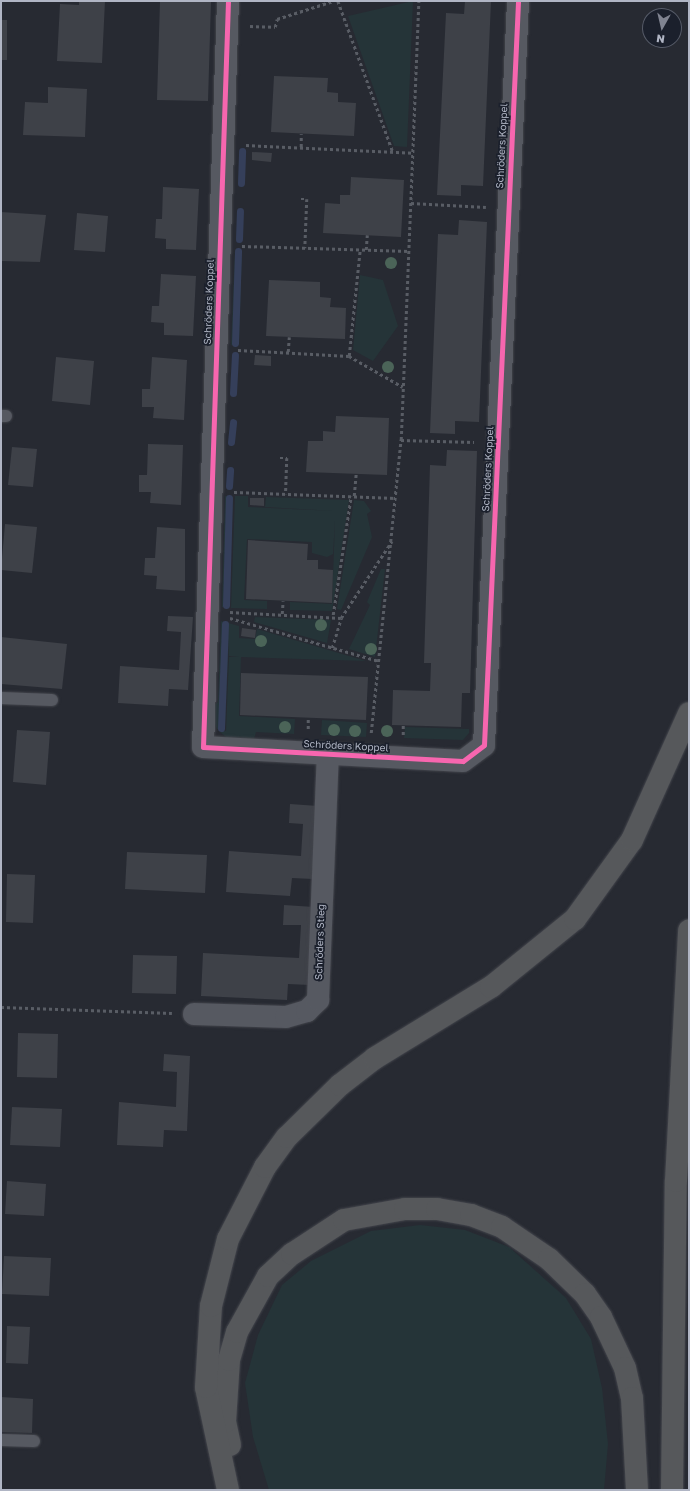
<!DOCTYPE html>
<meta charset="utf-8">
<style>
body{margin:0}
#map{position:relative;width:690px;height:1491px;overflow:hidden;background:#272a32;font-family:"Golos Text",sans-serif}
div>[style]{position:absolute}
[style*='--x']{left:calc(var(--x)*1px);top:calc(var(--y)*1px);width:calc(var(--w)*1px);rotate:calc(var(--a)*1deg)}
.green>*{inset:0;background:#253438}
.stream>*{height:7px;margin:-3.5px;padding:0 3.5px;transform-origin:3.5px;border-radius:3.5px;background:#353f5a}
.building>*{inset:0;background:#3e4148}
.path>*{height:2.5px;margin-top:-1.25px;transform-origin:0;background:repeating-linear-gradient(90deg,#595d65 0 3px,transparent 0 6px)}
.roads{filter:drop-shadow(0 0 1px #43454c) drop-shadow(0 0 1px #43454c)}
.lane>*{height:12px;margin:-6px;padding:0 6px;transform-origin:6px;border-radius:6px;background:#565961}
.street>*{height:22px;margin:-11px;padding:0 11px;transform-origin:11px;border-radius:11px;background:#565961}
.highway>*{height:22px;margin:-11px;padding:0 11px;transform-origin:11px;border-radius:11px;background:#56585b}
.cycleway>*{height:5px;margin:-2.5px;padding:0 2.5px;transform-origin:2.5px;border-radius:2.5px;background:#f766af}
.trees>*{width:12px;height:12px;margin:-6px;border-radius:50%;background:#4b6458}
span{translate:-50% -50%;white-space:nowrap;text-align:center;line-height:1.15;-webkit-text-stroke:3.5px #1b202c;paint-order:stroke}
.street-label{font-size:10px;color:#b0b5c4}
.frame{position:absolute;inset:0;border:2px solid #b0b5c4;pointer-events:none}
.north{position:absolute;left:642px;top:8px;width:40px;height:40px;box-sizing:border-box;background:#1b202c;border:1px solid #575c69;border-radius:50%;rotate:188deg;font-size:11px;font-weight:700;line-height:16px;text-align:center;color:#b0b5c4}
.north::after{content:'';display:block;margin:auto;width:14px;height:18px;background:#808491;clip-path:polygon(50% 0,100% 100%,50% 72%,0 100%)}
</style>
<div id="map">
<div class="green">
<div style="clip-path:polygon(413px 1px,407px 147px,394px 146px,348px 16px)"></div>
<div style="clip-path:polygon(235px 250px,242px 250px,239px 345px,231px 345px)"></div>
<div style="clip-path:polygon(360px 275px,383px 280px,398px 326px,373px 361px,353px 350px)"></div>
<div style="clip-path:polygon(225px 496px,233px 497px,229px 607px,222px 607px)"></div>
<div style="clip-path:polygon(235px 496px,248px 496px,248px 507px,335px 511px,265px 507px,266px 497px,349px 500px,332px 611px,290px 610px,290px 602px,332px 604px,335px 520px,333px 554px,327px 557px,312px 553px,312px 542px,247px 539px,244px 600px,267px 601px,267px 609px,231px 608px)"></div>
<div style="clip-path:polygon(354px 500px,364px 501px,371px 511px,367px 514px,372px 537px,341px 610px,337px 609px)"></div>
<div style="clip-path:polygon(381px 569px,385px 569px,375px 657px,349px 649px,370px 605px,367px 602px)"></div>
<div style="clip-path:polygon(255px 617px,331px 620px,327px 643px,254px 622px)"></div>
<div style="clip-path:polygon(221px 621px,239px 626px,239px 638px,255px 639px,257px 629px,366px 661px,241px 657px,239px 716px,295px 719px,294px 734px,256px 732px,254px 739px,227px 738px,219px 731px,226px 731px,229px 657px,239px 657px,229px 656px,229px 639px,225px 730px,217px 729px,209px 710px,218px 702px)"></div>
<div style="clip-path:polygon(322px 720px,367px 723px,366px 737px,321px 735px)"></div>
<div style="clip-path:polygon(405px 727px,469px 729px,469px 733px,463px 740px,404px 738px)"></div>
<div style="clip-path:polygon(420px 1225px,465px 1230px,509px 1247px,566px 1298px,591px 1339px,602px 1388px,608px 1444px,604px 1490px,269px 1490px,253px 1437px,245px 1383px,258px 1335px,282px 1285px,311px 1261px,371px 1231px)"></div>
</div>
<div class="stream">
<div style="--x:241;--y:183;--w:32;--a:-88"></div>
<div style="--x:239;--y:239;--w:28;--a:-88"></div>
<div style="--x:235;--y:343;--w:92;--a:-88.1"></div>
<div style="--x:233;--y:393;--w:38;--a:-87"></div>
<div style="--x:231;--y:442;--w:20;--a:-84"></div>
<div style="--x:229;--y:486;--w:16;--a:-86"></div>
<div style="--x:226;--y:605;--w:107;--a:-88.4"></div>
<div style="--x:221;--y:728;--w:104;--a:-87.8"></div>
</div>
<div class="building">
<div style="clip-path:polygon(79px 1px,105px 1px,102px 63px,57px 61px,60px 4px,79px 5px)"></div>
<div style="clip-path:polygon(160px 1px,211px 1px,208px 101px,157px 100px)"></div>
<div style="clip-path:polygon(465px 1px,491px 1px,483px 186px,461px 185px,461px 196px,437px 195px,446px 13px,464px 14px)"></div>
<div style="clip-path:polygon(1px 20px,7px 20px,7px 60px,1px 60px)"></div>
<div style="clip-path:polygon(274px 76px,328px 78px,327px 92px,338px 93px,338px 102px,356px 103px,354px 136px,271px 132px)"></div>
<div style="clip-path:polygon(48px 87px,87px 89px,85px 137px,23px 135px,25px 102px,48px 103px)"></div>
<div style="clip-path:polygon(252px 152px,272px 153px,271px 162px,252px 160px)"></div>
<div style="clip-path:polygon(351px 177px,404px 180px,401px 237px,323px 233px,325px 203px,340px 204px,340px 195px,350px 195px)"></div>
<div style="clip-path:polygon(163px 187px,199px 189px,196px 250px,166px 249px,166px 239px,155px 238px,156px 219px,162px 219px)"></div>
<div style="clip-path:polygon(1px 212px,46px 215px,40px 262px,1px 261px)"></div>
<div style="clip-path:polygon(77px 213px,108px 216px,105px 252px,74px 250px)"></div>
<div style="clip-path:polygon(459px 220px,487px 222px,479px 422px,455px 421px,455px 434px,430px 433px,438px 234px,458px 235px)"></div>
<div style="clip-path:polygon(161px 274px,196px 276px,193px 336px,164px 335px,164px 323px,151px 322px,152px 306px,159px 306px)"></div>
<div style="clip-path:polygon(269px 280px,320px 282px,320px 297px,331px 298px,330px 307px,346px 308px,345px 339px,266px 336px)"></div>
<div style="clip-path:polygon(255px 355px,271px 356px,271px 366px,254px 365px)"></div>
<div style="clip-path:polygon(56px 357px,94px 361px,90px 405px,52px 401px)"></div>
<div style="clip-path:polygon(152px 357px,187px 360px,184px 420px,153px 418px,154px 407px,142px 407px,142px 389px,150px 389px)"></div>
<div style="clip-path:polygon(336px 416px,389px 418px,387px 475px,306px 472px,308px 441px,323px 441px,323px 431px,335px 432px)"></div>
<div style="clip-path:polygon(148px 444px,183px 445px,181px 505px,150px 503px,151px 492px,139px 492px,139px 475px,147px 475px)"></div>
<div style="clip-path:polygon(12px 447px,37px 449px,33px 487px,8px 485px)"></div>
<div style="clip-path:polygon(447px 450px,477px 451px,470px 693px,462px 693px,461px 727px,392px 725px,393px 690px,430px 691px,431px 663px,424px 663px,430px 465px,446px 466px)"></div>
<div style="clip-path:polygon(250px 498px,264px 498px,264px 506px,250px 505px)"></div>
<div style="clip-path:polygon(5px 524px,37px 527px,32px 573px,1px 570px)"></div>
<div style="clip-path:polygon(157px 527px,185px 529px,185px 591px,156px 589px,157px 576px,144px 575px,145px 558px,155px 558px)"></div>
<div style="clip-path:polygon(248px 540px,308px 544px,307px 560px,318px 560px,318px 569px,333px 570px,332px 603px,246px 599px)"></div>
<div style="clip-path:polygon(168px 616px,193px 617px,188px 690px,169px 689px,168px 706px,118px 703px,120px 666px,179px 670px,181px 632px,167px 631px)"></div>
<div style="clip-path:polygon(242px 628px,256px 630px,255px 638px,241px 636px)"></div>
<div style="clip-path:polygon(1px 637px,67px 644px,62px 689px,1px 684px)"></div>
<div style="clip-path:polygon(241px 673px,368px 677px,366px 720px,240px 715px)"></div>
<div style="clip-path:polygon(17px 730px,50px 732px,46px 785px,13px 782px)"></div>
<div style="clip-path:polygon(290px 804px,318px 806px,313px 879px,292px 878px,290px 896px,226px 892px,229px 851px,301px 856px,303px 824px,289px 823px)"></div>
<div style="clip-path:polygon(127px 852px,207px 855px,205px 893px,125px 889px)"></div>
<div style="clip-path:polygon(7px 874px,35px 875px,33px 923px,6px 922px)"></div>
<div style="clip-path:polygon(284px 905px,314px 907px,310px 985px,288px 984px,287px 1000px,201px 996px,203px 953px,299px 958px,301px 925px,283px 925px)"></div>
<div style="clip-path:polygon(133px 955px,177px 956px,176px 994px,132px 993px)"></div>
<div style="clip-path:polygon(18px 1033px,58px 1034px,57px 1078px,17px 1077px)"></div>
<div style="clip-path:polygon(164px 1054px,190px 1056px,187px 1131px,164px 1130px,163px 1147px,117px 1145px,119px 1102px,176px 1107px,177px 1072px,163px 1071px)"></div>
<div style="clip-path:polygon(12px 1107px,62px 1109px,60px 1147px,10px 1145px)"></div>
<div style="clip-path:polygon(7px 1181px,46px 1184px,44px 1216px,5px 1214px)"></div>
<div style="clip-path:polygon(4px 1256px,51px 1258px,49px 1296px,2px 1294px)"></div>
<div style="clip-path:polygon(7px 1326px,30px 1327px,28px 1364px,6px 1363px)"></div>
<div style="clip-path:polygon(1px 1397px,33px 1399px,32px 1433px,1px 1432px)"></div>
</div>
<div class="path">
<div style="--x:338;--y:1;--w:161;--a:70"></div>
<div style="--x:250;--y:26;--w:25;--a:2"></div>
<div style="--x:275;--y:27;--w:8;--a:-76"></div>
<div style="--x:277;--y:19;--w:59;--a:-17.8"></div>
<div style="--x:246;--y:145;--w:167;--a:2.7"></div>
<div style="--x:301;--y:147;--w:13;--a:-90"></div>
<div style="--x:301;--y:199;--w:6;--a:0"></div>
<div style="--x:307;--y:199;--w:49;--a:92.3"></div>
<div style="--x:411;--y:203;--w:75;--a:3.1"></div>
<div style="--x:242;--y:246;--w:167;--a:1.7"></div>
<div style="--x:366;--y:250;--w:15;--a:-86"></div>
<div style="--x:238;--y:350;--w:111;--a:3.1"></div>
<div style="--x:349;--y:356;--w:62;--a:29.9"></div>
<div style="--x:288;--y:352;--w:15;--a:-86"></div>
<div style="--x:349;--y:356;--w:107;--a:-84.1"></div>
<div style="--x:401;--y:440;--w:73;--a:1.6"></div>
<div style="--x:280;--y:458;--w:7;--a:0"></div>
<div style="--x:287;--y:458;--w:36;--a:92"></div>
<div style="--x:234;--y:492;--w:162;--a:2.1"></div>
<div style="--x:354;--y:496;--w:22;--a:-85"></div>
<div style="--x:230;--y:612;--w:111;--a:3.1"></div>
<div style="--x:282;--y:614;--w:13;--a:-86"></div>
<div style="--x:333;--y:615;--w:120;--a:-81.4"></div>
<div style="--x:230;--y:618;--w:155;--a:16.1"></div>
<div style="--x:332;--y:648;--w:31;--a:-73"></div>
<div style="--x:341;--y:618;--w:92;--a:-56.5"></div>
<div style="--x:308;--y:729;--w:11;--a:-90"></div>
<div style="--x:371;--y:733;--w:295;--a:-84.2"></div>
<div style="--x:401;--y:440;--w:439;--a:-87.7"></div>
<div style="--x:403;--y:735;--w:10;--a:-90"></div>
<div style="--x:1;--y:1007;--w:171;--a:2"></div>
</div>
<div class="roads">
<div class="lane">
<div style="--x:1;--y:416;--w:5;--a:0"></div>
<div style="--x:1;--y:698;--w:51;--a:2.2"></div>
<div style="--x:1;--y:1440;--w:33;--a:2"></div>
</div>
<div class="street">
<div style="--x:228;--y:1;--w:746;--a:91.92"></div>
<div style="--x:203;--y:747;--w:260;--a:3.1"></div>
<div style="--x:463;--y:761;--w:26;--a:-37"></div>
<div style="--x:484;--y:745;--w:745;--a:-87.38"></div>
<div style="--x:194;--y:1014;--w:92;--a:1.9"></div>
<div style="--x:286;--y:1017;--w:22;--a:-16"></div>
<div style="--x:307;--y:1011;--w:16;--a:-45"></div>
<div style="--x:318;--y:1000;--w:246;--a:-87.7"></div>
</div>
<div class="highway">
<div style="--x:230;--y:1445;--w:24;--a:-102"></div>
<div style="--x:225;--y:1422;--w:62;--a:-86.3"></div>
<div style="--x:229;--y:1360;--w:29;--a:-74"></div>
<div style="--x:237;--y:1332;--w:64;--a:-61"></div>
<div style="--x:268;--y:1276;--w:33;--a:-43"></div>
<div style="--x:292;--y:1254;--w:62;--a:-33.2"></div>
<div style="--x:344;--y:1220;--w:62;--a:-10.2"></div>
<div style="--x:405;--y:1209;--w:32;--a:0"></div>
<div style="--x:437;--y:1209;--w:35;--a:10"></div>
<div style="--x:471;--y:1215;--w:33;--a:21"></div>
<div style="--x:502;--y:1227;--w:57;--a:34.2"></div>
<div style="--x:549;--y:1259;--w:50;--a:44.2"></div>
<div style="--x:585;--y:1294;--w:28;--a:55"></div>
<div style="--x:601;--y:1317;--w:56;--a:64.8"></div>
<div style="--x:625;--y:1368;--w:31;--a:77"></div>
<div style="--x:632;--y:1398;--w:92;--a:86.9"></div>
<div style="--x:228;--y:1490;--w:105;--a:-102.1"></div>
<div style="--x:206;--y:1387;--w:81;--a:-86.5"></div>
<div style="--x:211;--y:1306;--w:69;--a:-75.8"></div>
<div style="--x:228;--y:1239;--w:81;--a:-62.8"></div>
<div style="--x:265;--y:1167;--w:37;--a:-54"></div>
<div style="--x:287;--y:1137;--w:74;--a:-44.5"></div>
<div style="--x:340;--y:1085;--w:44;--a:-37.6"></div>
<div style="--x:375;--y:1058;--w:136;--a:-31.5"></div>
<div style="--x:491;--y:987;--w:108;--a:-39"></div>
<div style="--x:575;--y:919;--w:97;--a:-54.2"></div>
<div style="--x:632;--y:840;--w:139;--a:-65.8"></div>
<div style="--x:672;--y:1490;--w:309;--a:-89.3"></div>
<div style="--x:676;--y:1181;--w:251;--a:-87"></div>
</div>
</div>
<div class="cycleway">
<div style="--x:228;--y:1;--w:746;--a:91.92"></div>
<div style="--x:203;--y:747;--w:260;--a:3.1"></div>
<div style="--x:463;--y:761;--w:26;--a:-37"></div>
<div style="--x:484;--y:745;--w:745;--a:-87.38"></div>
</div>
<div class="trees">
<div style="left:391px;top:263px"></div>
<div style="left:388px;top:367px"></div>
<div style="left:321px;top:625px"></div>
<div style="left:261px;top:641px"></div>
<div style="left:371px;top:649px"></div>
<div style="left:285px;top:727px"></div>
<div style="left:334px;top:730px"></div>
<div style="left:355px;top:731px"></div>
<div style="left:387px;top:731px"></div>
</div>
<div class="street-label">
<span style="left:502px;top:146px;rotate:-87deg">Schröders Koppel</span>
<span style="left:209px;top:302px;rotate:-88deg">Schröders Koppel</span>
<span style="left:488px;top:469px;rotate:-87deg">Schröders Koppel</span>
<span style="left:346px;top:746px;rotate:3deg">Schröders Koppel</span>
<span style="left:320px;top:942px;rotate:-88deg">Schröders Stieg</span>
</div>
<div class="frame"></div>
<div class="north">N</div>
</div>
